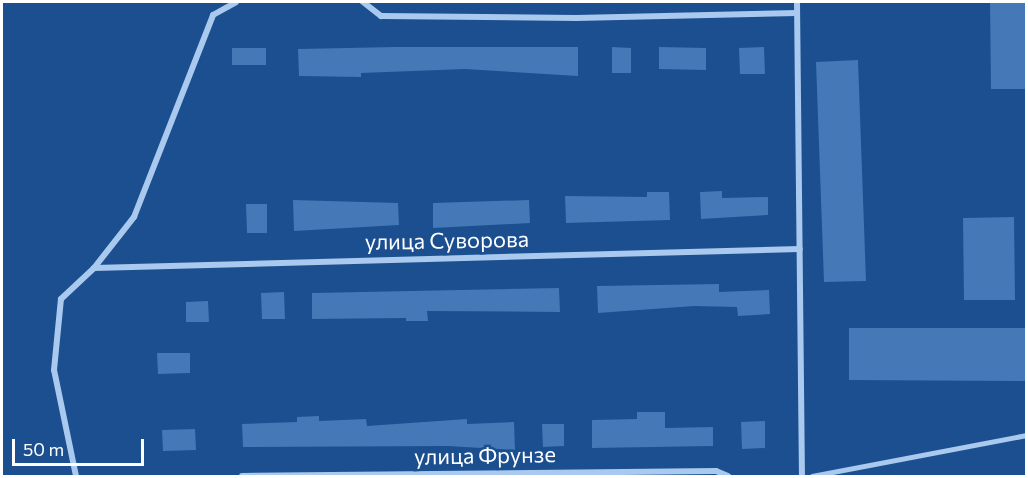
<!DOCTYPE html>
<meta charset="utf-8">
<style>
body{margin:0}
#map{position:relative;width:1028px;height:478px;overflow:hidden;background:#1b4f8f;font-family:Commissioner,sans-serif}
div>[style]{position:absolute}
[style*='--x']{left:calc(var(--x)*1px);top:calc(var(--y)*1px);width:calc(var(--w)*1px);rotate:calc(var(--a)*1deg)}
.building>*{inset:0;background:#4478b7}
.lane>*{height:4.5px;margin:-2.25px;padding:0 2.25px;transform-origin:2.25px;border-radius:2.25px;background:#a9c9ee}
.street>*{height:6px;margin:-3px;padding:0 3px;transform-origin:3px;border-radius:3px;background:#a9c9ee}
span{translate:-50% -50%;white-space:nowrap;text-align:center;line-height:1.15;-webkit-text-stroke:5px #1b4f8f;paint-order:stroke}
.street-label{font-size:22px;color:#fff}
.frame{position:absolute;inset:0;border:3px solid #fff;pointer-events:none}
.scale{position:absolute;left:12px;top:439px;width:132px;height:27px;box-sizing:border-box;border:3px solid #fff;border-top:0;padding-left:8px;font-size:18px;line-height:21px;white-space:nowrap;color:#fff;-webkit-text-stroke:4px #1b4f8f;paint-order:stroke}
</style>
<div id="map">
<div class="building">
<div style="clip-path:polygon(990px 2px,1025px 2px,1025px 89px,991px 89px)"></div>
<div style="clip-path:polygon(395px 47px,578px 47px,578px 76px,465px 69px,361px 73px,361px 77px,299px 76px,298px 49px)"></div>
<div style="clip-path:polygon(612px 47px,631px 48px,631px 73px,612px 73px)"></div>
<div style="clip-path:polygon(659px 47px,706px 48px,706px 70px,659px 69px)"></div>
<div style="clip-path:polygon(764px 47px,765px 74px,740px 74px,739px 48px)"></div>
<div style="clip-path:polygon(232px 48px,266px 48px,266px 65px,232px 65px)"></div>
<div style="clip-path:polygon(858px 60px,866px 281px,824px 282px,816px 62px)"></div>
<div style="clip-path:polygon(722px 191px,722px 198px,768px 197px,768px 215px,701px 219px,700px 192px)"></div>
<div style="clip-path:polygon(647px 192px,669px 192px,670px 220px,566px 223px,565px 196px,647px 197px)"></div>
<div style="clip-path:polygon(293px 200px,398px 203px,399px 225px,294px 231px)"></div>
<div style="clip-path:polygon(529px 200px,530px 223px,433px 228px,433px 203px)"></div>
<div style="clip-path:polygon(246px 204px,267px 204px,267px 233px,247px 233px)"></div>
<div style="clip-path:polygon(1014px 217px,1015px 300px,964px 300px,963px 218px)"></div>
<div style="clip-path:polygon(719px 284px,719px 292px,769px 290px,770px 314px,738px 316px,737px 307px,694px 306px,598px 313px,597px 286px)"></div>
<div style="clip-path:polygon(559px 288px,560px 312px,427px 311px,428px 321px,406px 321px,406px 318px,312px 319px,312px 293px)"></div>
<div style="clip-path:polygon(284px 292px,285px 319px,262px 319px,261px 293px)"></div>
<div style="clip-path:polygon(208px 301px,209px 322px,186px 322px,186px 302px)"></div>
<div style="clip-path:polygon(849px 328px,1026px 328px,1026px 381px,849px 380px)"></div>
<div style="clip-path:polygon(157px 353px,190px 353px,190px 373px,158px 374px)"></div>
<div style="clip-path:polygon(637px 412px,665px 412px,665px 428px,713px 427px,713px 446px,592px 448px,592px 420px,637px 419px)"></div>
<div style="clip-path:polygon(319px 416px,319px 421px,366px 419px,367px 426px,467px 419px,467px 424px,514px 422px,515px 450px,448px 446px,243px 447px,242px 424px,297px 422px,297px 417px)"></div>
<div style="clip-path:polygon(765px 421px,765px 448px,742px 449px,741px 422px)"></div>
<div style="clip-path:polygon(542px 424px,564px 424px,564px 446px,543px 447px)"></div>
<div style="clip-path:polygon(195px 429px,196px 450px,163px 451px,162px 430px)"></div>
</div>
<div class="lane">
<div style="--x:812;--y:476;--w:218;--a:-10.8"></div>
</div>
<div class="street">
<div style="--x:363;--y:2;--w:23;--a:38"></div>
<div style="--x:381;--y:16;--w:195;--a:0.6"></div>
<div style="--x:576;--y:18;--w:221;--a:-1.3"></div>
<div style="--x:797;--y:2;--w:474;--a:89.4"></div>
<div style="--x:94;--y:268;--w:706;--a:-1.54"></div>
<div style="--x:76;--y:476;--w:108;--a:-101.7"></div>
<div style="--x:54;--y:370;--w:71;--a:-84.4"></div>
<div style="--x:61;--y:299;--w:45;--a:-43.2"></div>
<div style="--x:94;--y:268;--w:65;--a:-51.9"></div>
<div style="--x:134;--y:217;--w:217;--a:-68.6"></div>
<div style="--x:213;--y:15;--w:26;--a:-29"></div>
<div style="--x:242;--y:476;--w:474;--a:-0.6"></div>
<div style="--x:716;--y:471;--w:13;--a:23"></div>
</div>
<div class="street-label">
<span style="left:447px;top:240px;rotate:-1deg">улица Суворова</span>
<span style="left:485px;top:455px;rotate:-1deg">улица Фрунзе</span>
</div>
<div class="frame"></div>
<div class="scale">50 m</div>
</div>
